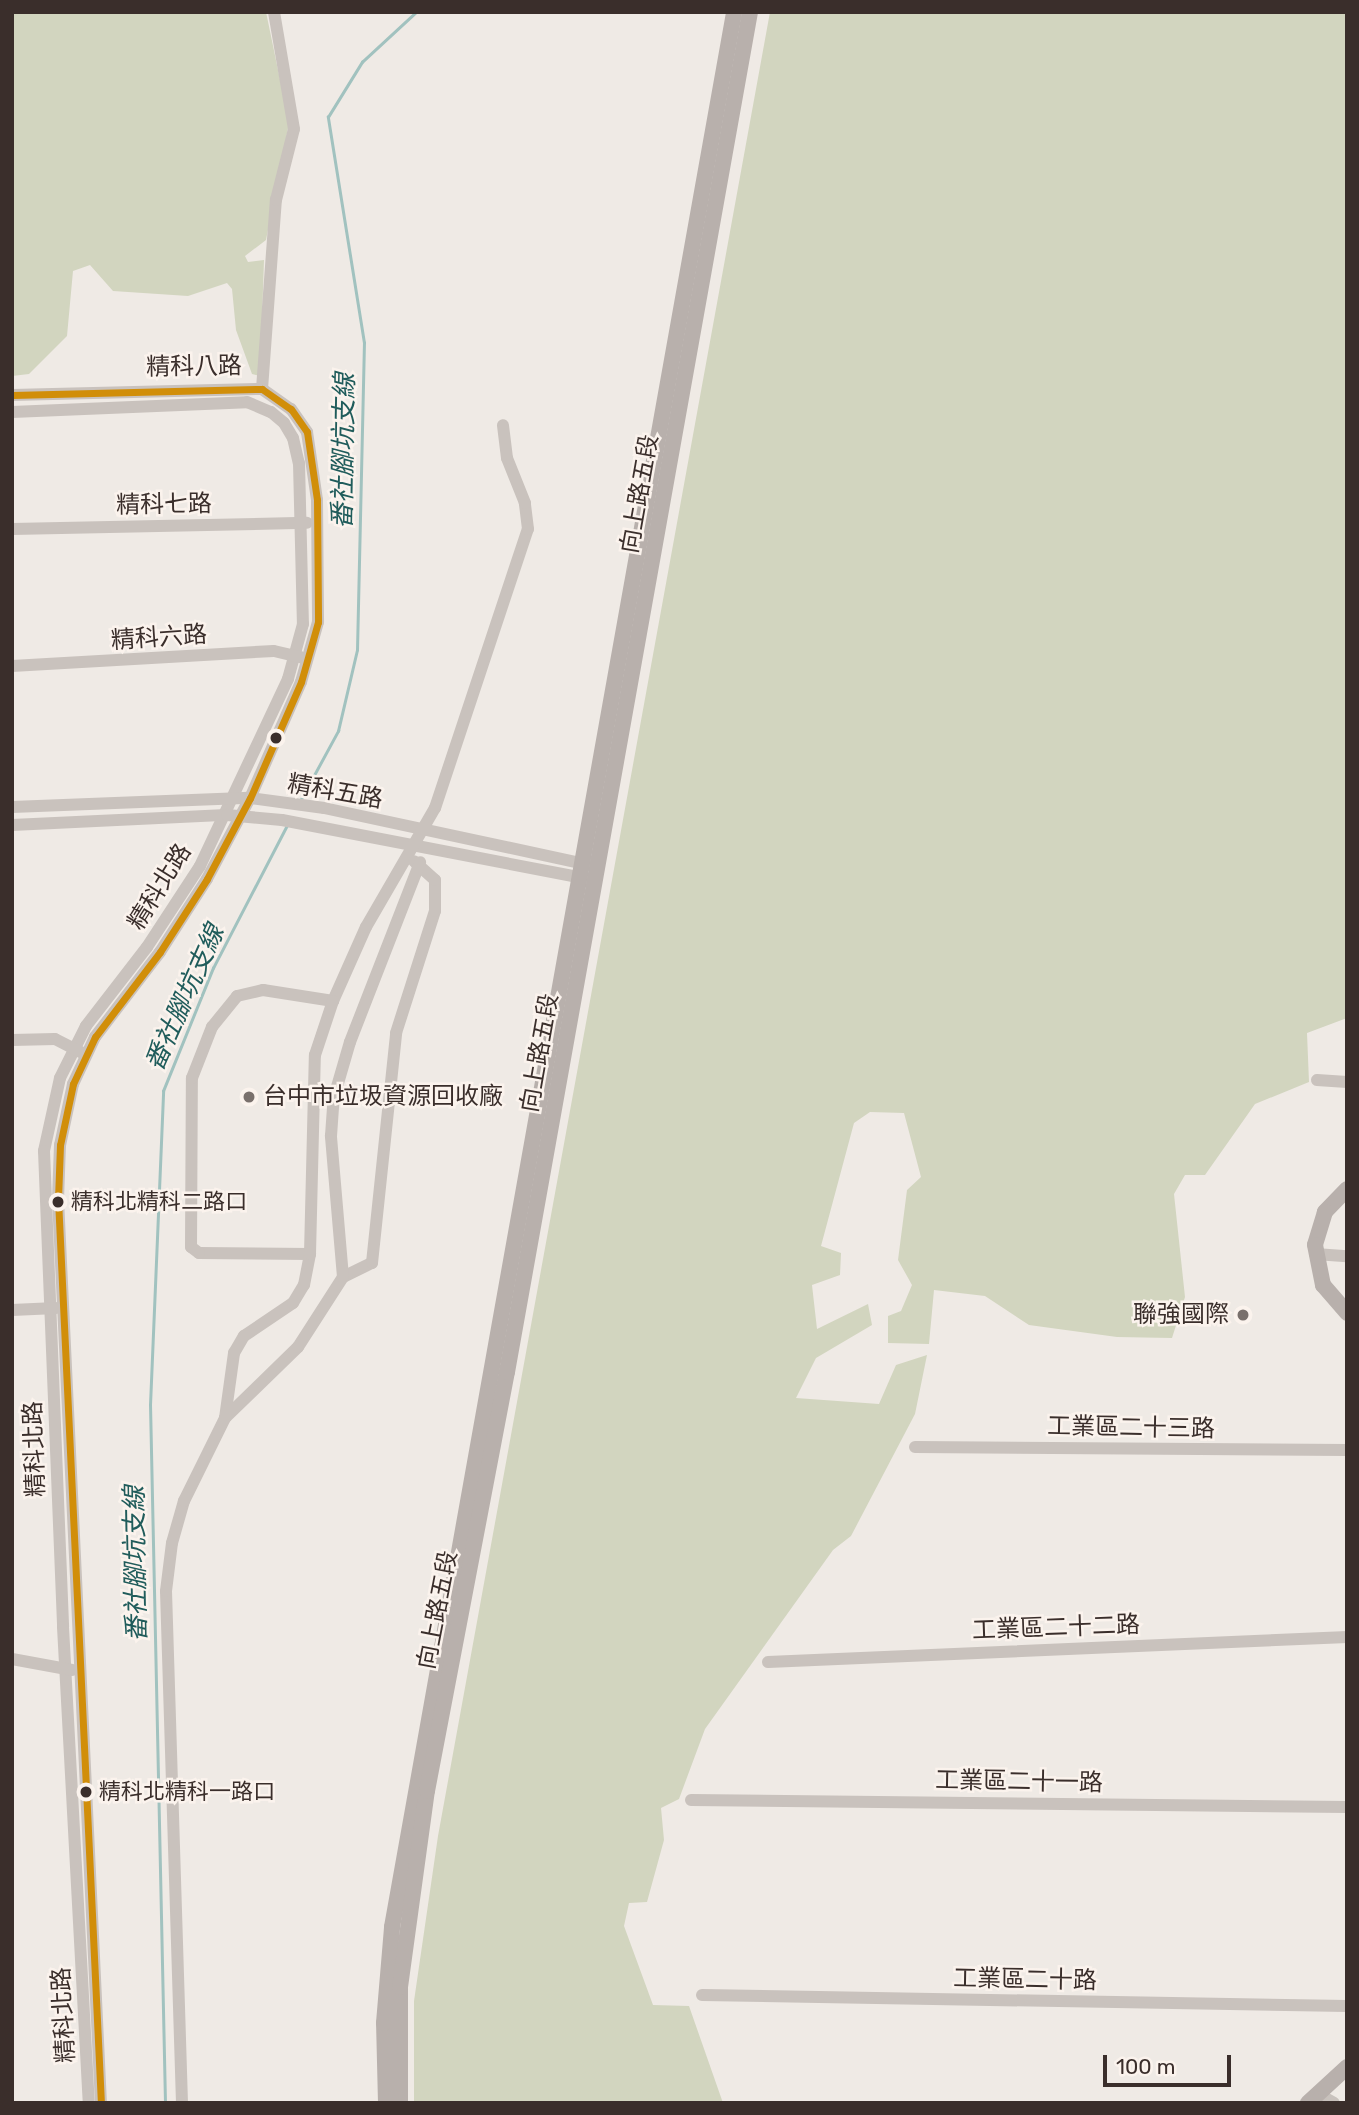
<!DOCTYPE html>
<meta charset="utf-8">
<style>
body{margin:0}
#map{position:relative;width:1359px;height:2115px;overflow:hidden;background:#efeae5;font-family:Rubik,"Noto Sans TC",sans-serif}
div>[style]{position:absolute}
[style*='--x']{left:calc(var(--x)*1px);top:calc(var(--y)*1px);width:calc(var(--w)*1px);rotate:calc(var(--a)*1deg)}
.green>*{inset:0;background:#d2d5bf}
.stream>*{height:2.5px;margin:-1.25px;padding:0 1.25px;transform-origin:1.25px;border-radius:1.25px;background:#a1c2bf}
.minor>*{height:12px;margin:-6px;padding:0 6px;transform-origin:6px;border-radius:6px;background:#c9c2bd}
.major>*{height:16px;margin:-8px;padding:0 8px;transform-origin:8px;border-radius:8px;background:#b8b0ac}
.bus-1>*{height:7px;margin:-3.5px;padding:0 3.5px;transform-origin:3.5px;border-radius:3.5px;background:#d18e09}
.dots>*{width:19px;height:19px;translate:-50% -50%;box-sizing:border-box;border:4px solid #fbf3ed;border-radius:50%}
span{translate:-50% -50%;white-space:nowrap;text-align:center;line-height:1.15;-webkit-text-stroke:5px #fbf3ed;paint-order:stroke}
.bus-label{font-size:22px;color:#3a2e2b}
.left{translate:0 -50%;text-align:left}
.street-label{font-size:24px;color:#3a2e2b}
.poi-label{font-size:24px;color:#3a2e2b}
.right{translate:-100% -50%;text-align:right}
.water-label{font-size:26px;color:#205c5b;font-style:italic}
.frame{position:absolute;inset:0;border:14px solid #3a2e2b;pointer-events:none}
.scale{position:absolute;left:1103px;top:2055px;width:128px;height:32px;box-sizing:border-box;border:4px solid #3a2e2b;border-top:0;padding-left:9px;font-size:21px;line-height:24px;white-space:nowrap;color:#3a2e2b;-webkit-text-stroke:5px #fbf3ed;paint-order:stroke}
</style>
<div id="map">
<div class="green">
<div style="clip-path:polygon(12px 12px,266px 12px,289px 123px,266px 240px,245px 256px,248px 262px,264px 260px,260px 376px,252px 374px,236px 330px,232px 289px,227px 283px,188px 296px,113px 291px,90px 265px,73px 271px,67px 336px,29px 374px,12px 376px)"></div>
<div style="clip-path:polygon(770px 12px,1347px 12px,1347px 1018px,1307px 1033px,1309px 1082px,1255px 1104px,1205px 1175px,1185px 1175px,1174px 1194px,1185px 1297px,1172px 1338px,1117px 1337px,1029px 1325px,985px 1296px,934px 1290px,929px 1344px,888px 1343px,888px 1316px,901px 1311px,912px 1285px,898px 1260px,907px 1190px,921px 1177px,904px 1113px,870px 1112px,854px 1123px,821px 1246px,841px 1253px,840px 1275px,812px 1285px,817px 1329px,868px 1304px,872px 1325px,816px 1358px,796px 1398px,879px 1404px,896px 1365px,927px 1355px,915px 1414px,851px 1536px,833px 1550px,705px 1729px,679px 1799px,661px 1808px,664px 1840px,647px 1902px,629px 1903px,624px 1926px,653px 2005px,689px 2006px,723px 2103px,414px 2103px,414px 2001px,438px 1836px)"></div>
</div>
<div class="stream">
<div style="--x:300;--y:801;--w:80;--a:-61.5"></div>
<div style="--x:338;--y:731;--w:83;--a:-76.8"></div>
<div style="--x:357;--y:650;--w:307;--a:-88.7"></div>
<div style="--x:364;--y:343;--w:229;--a:-99.1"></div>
<div style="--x:328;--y:117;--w:65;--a:-58.3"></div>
<div style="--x:362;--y:62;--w:74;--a:-42.8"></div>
<div style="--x:165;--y:2103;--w:698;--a:-91.23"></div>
<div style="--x:150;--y:1405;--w:314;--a:-87.6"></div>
<div style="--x:163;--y:1091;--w:133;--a:-67.9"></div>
<div style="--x:213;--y:968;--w:161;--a:-62.6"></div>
</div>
<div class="minor">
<div style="--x:262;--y:389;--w:190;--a:-85.8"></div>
<div style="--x:276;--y:200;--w:73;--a:-75.8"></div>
<div style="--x:294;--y:129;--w:119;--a:-99.7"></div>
<div style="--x:12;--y:395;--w:250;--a:-1.4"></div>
<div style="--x:262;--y:389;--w:35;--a:35"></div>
<div style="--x:291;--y:409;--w:28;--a:55"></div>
<div style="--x:307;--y:432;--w:69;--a:81.6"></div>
<div style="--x:317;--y:500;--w:122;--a:89.5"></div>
<div style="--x:318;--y:622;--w:62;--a:105.8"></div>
<div style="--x:301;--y:682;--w:127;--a:113.7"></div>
<div style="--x:250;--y:798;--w:92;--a:118"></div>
<div style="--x:207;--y:879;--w:87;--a:122.8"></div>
<div style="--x:160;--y:952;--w:107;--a:127.4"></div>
<div style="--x:95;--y:1037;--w:52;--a:115.1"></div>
<div style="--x:73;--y:1084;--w:62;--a:102"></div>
<div style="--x:60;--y:1145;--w:54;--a:92.1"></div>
<div style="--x:58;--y:1199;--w:905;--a:87.28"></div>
<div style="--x:12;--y:412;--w:235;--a:-2.4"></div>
<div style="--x:247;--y:402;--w:26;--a:23"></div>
<div style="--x:271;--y:412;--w:17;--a:40"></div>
<div style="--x:284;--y:423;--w:17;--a:59"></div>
<div style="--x:293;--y:438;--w:26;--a:77"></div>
<div style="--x:299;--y:463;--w:161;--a:88.6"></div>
<div style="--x:303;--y:624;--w:57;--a:105.3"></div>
<div style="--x:288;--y:679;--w:207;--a:115.2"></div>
<div style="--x:200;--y:866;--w:97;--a:123.2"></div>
<div style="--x:147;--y:947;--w:100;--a:127.7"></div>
<div style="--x:86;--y:1026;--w:58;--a:116.6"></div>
<div style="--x:60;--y:1078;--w:75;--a:102.4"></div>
<div style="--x:44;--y:1151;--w:476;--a:87.7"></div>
<div style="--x:63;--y:1627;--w:477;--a:86.9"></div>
<div style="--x:12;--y:529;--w:295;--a:-1.2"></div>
<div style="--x:12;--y:666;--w:262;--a:-3.3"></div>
<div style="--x:274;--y:651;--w:28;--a:13"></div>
<div style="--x:12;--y:807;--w:238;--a:-2.2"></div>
<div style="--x:250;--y:798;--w:75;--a:7.7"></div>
<div style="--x:324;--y:808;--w:272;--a:12.1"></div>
<div style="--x:12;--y:825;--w:215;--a:-2.7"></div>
<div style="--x:227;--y:815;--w:55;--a:5.2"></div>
<div style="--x:282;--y:820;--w:312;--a:10.9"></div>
<div style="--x:12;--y:1040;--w:43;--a:-1.3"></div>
<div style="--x:55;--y:1039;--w:30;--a:27"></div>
<div style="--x:1317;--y:1080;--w:30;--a:4"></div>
<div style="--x:310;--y:1254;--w:111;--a:-179.5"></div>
<div style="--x:199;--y:1253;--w:10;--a:-143"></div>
<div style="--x:191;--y:1247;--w:169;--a:-89.7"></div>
<div style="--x:192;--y:1078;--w:55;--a:-68.6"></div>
<div style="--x:212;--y:1027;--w:40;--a:-51"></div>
<div style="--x:237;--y:996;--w:27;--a:-13"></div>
<div style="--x:263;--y:990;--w:71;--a:8.9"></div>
<div style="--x:333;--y:1001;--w:81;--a:-66"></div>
<div style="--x:366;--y:927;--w:138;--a:-59.9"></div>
<div style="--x:435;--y:808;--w:294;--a:-71.6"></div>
<div style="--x:528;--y:529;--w:26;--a:-97"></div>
<div style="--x:525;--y:503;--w:48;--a:-111.8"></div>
<div style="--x:507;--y:458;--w:33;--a:-97"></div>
<div style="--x:1315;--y:1254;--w:32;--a:4"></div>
<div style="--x:343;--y:1277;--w:32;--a:-26"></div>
<div style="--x:372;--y:1263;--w:231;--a:-84"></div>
<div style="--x:396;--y:1033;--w:128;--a:-72.3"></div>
<div style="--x:435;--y:911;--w:31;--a:-90"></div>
<div style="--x:435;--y:880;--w:28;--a:-138"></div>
<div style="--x:12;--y:1310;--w:44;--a:-2.6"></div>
<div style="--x:225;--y:1418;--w:102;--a:-44.2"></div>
<div style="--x:298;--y:1347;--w:83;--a:-57.3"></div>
<div style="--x:343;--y:1277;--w:142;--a:-94.9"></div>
<div style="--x:331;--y:1136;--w:39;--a:-86"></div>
<div style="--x:334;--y:1097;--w:57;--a:-73.8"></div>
<div style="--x:350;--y:1042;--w:193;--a:-68.7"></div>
<div style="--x:915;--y:1447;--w:432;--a:0.4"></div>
<div style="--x:12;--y:1659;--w:61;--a:10.4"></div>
<div style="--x:768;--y:1662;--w:580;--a:-2.47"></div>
<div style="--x:691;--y:1800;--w:656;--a:0.61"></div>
<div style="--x:702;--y:1995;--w:645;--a:0.98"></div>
<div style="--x:1318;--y:2094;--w:18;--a:29"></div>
<div style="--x:182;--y:2103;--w:512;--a:-91.79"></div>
<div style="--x:166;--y:1591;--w:48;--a:-82.9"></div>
<div style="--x:172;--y:1543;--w:44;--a:-74.1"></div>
<div style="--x:184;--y:1501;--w:93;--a:-63.7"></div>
<div style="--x:225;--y:1418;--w:66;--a:-82.1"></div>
<div style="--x:234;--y:1353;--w:20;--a:-60"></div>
<div style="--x:244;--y:1336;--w:59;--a:-34"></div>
<div style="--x:293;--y:1303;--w:21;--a:-59"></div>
<div style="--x:304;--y:1285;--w:32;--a:-79"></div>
<div style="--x:310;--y:1254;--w:199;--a:-88.6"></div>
<div style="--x:315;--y:1055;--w:57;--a:-71.6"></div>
</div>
<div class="major">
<div style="--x:1347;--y:1189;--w:32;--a:134"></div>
<div style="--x:1325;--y:1212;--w:34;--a:107"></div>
<div style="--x:1315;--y:1245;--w:41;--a:78.7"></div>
<div style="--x:1323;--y:1285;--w:37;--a:49"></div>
<div style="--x:386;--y:2103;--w:80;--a:-91.4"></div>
<div style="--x:384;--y:2023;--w:96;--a:-85.2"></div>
<div style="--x:392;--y:1927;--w:1945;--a:-79.87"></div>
<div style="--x:400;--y:2103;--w:116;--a:-90"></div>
<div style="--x:400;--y:1987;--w:198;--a:-82.2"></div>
<div style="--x:427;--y:1791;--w:427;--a:-79.2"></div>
<div style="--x:507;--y:1372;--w:1382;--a:-79.87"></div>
<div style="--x:1308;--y:2103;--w:53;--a:-42.7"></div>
</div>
<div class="bus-1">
<div style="--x:12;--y:395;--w:250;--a:-1.4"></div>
<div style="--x:262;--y:389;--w:35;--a:35"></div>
<div style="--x:291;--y:409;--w:28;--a:55"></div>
<div style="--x:307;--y:432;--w:69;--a:81.6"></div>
<div style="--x:317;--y:500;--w:122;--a:89.5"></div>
<div style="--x:318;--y:622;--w:62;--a:105.8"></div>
<div style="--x:301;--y:682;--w:127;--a:113.7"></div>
<div style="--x:250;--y:798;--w:92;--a:118"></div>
<div style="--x:207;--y:879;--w:87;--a:122.8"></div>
<div style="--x:160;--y:952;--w:107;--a:127.4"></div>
<div style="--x:95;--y:1037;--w:52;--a:115.1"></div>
<div style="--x:73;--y:1084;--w:62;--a:102"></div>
<div style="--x:60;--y:1145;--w:54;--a:92.1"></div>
<div style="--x:58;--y:1199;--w:905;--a:87.28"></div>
</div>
<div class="dots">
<div style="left:276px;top:738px;background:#3a2e2b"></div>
<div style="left:249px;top:1097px;background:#79706c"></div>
<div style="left:58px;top:1202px;background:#3a2e2b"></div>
<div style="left:1243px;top:1315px;background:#79706c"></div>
<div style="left:86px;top:1792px;background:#3a2e2b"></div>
</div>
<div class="bus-label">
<span class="left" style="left:71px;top:1202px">精科北精科二路口</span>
<span class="left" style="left:99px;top:1792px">精科北精科一路口</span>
</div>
<div class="street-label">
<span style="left:194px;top:367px;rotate:-1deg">精科八路</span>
<span style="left:640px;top:494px;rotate:-80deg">向上路五段</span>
<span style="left:164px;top:505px;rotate:-1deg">精科七路</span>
<span style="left:159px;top:638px;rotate:-4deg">精科六路</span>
<span style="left:335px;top:792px;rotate:10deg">精科五路</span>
<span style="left:160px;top:887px;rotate:-58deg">精科北路</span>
<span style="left:540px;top:1053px;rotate:-80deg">向上路五段</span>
<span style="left:1131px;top:1428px;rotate:1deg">工業區二十三路</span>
<span style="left:35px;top:1449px;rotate:-92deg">精科北路</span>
<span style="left:438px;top:1610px;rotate:-79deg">向上路五段</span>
<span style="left:1056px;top:1628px;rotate:-2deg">工業區二十二路</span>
<span style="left:1019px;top:1782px;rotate:1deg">工業區二十一路</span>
<span style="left:1025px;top:1980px;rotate:1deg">工業區二十路</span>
<span style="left:64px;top:2015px;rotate:-93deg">精科北路</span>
</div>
<div class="poi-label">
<span class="left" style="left:263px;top:1097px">台中市垃圾資源回收廠</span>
<span class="right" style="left:1229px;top:1315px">聯強國際</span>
</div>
<div class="water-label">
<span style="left:344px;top:451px;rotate:-89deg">番社腳坑支線</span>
<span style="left:185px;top:998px;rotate:-66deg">番社腳坑支線</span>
<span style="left:136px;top:1564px;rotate:-91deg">番社腳坑支線</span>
</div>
<div class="frame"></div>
<div class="scale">100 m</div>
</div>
